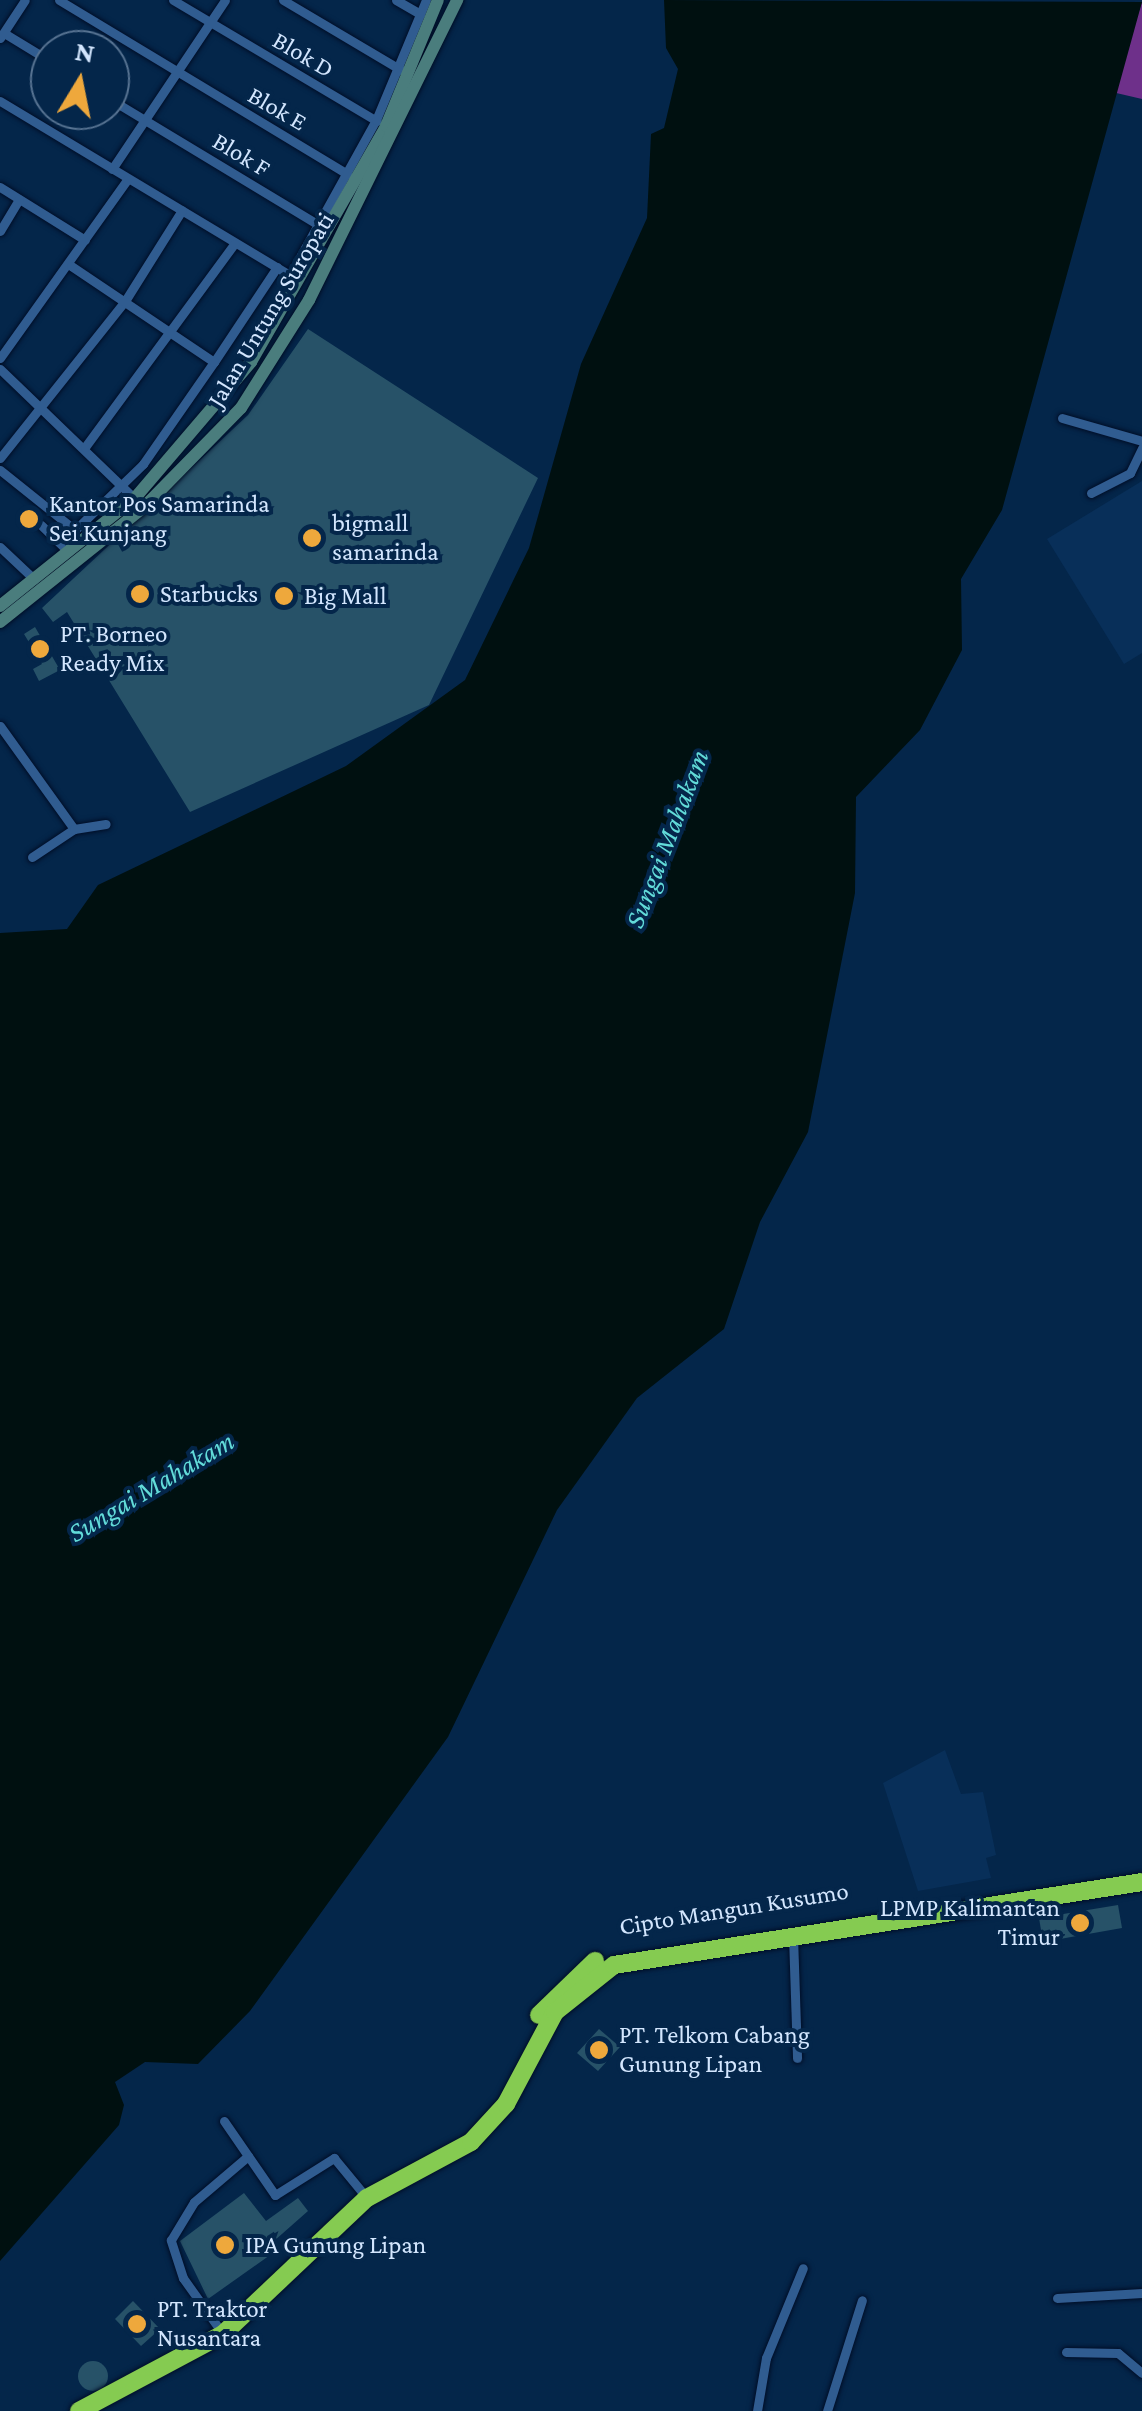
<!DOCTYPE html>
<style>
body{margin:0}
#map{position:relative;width:1142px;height:2411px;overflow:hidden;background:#04264a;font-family:"Crimson Pro",serif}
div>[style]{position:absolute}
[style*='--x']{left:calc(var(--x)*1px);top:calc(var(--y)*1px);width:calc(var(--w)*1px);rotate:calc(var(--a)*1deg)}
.built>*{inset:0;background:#082f59}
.forest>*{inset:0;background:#6e308a}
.water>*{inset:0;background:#001010}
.building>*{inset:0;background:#275268}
.round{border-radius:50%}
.roads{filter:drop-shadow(0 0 2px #000e27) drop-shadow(0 0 2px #000e27)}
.street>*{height:9px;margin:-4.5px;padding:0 4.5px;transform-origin:4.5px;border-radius:4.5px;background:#305c90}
.secondary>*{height:12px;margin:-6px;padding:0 6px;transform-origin:6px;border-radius:6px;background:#4a7d7d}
.highway>*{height:18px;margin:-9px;padding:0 9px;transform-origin:9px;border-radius:9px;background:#85cb51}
.dots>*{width:28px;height:28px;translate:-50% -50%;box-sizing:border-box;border:5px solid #04264a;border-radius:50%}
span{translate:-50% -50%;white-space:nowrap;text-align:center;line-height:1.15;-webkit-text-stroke:8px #04264a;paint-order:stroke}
.street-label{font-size:25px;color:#d3e6fe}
.poi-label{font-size:25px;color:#d3e6fe}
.left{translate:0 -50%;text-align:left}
.right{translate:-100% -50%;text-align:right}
.water-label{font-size:28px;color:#62dbd9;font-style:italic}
.north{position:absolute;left:30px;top:30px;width:100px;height:100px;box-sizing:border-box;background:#04264a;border:2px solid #577392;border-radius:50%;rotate:10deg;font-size:28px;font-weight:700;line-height:40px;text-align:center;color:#d3e6fe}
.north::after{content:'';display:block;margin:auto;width:35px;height:45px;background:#eea83c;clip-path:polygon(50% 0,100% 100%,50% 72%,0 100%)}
</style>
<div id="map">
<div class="built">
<div style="clip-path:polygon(1142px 481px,1142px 653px,1124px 664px,1047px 539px)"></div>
<div style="clip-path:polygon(945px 1750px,961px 1794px,983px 1792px,996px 1855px,986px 1858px,991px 1878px,918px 1891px,883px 1783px)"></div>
</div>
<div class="forest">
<div style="clip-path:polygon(1142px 2px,1142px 99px,1112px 92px)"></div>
</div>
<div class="water">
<div style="clip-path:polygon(664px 0,1142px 2px,1002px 510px,961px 579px,962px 650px,920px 730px,856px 797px,855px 893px,808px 1132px,760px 1222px,724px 1329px,637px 1398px,557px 1510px,448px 1737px,250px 2011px,198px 2064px,145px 2062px,115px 2082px,124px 2105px,119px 2125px,0 2261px,0 933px,67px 929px,98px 885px,346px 766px,465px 680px,529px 548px,581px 364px,647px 218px,651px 134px,664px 128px,678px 69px,666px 48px)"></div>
</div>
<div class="building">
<div style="clip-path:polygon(308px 329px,538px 478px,429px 705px,190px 812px,67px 612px,53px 622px,42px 608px,248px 415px)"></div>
<div style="clip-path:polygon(35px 627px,60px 670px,39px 681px,33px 669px,42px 664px,24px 634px)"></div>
<div style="clip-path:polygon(1118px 1905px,1122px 1928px,1043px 1942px,1039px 1918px)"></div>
<div style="clip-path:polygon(599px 2029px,620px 2047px,598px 2071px,577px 2053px)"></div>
<div style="clip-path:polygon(244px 2193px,266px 2221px,298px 2198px,308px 2211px,274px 2241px,280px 2248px,208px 2299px,180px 2241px)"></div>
<div style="clip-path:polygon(133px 2301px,160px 2329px,141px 2346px,115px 2319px)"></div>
<div class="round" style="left:78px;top:2361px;width:30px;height:30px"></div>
</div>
<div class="roads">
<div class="street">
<div style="--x:59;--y:0;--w:337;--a:31.1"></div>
<div style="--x:173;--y:0;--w:237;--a:30.7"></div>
<div style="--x:283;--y:0;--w:137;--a:30.7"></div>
<div style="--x:396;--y:0;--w:28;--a:30"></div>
<div style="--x:4;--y:33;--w:54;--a:31.3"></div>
<div style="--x:0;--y:38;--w:45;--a:-56.7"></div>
<div style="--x:110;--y:99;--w:244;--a:31.1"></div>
<div style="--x:0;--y:101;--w:338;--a:31"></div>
<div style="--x:290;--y:275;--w:177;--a:-61"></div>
<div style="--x:376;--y:120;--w:130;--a:-67.4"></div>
<div style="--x:112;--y:169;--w:203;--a:-56.2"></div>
<div style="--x:0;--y:187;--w:100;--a:31.9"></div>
<div style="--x:0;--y:231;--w:37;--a:-59"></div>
<div style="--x:0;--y:358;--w:219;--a:-54.5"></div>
<div style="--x:214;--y:362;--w:114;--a:-56.4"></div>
<div style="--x:0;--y:369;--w:192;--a:43.9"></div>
<div style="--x:1062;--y:418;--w:83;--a:16"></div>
<div style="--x:85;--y:447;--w:252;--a:-53.7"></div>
<div style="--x:0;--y:458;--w:201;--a:-51.5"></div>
<div style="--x:125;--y:301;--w:107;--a:-57.9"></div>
<div style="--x:0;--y:470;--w:96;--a:38.7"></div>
<div style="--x:75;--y:530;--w:95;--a:-44.1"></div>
<div style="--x:143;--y:464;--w:124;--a:-55.2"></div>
<div style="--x:214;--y:362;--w:172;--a:-146.1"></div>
<div style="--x:1091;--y:493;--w:44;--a:-27.1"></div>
<div style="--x:1130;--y:473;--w:28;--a:-64"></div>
<div style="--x:41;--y:525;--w:37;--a:44"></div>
<div style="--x:0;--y:547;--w:47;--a:43.3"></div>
<div style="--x:0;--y:726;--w:127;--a:54.3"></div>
<div style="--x:32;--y:857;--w:50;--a:-33.7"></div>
<div style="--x:74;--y:829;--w:32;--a:-9"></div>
<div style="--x:793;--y:1936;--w:122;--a:88.1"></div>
<div style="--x:224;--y:2121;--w:90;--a:55.4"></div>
<div style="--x:275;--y:2195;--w:70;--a:-32.1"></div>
<div style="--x:334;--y:2158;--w:52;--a:50.5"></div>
<div style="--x:1057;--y:2298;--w:85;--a:-3.4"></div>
<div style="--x:223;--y:2334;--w:69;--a:-125.5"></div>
<div style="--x:183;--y:2278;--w:40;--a:-108"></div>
<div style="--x:171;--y:2240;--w:44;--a:-58.8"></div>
<div style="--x:194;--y:2202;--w:71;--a:-40.4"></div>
<div style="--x:1066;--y:2352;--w:52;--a:1.1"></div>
<div style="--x:1118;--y:2353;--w:31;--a:40"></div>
<div style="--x:757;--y:2411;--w:54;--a:-80.4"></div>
<div style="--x:766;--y:2358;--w:97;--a:-67.7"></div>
<div style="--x:827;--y:2411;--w:116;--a:-72.5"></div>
</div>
<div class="secondary">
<div style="--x:0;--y:606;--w:173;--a:-38.7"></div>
<div style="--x:135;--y:498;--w:179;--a:-49.5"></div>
<div style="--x:251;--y:362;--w:272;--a:-60.2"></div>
<div style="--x:386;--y:126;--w:136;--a:-67.6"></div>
<div style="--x:0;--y:622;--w:183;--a:-38.6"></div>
<div style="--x:143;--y:508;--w:140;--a:-45.6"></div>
<div style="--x:241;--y:408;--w:128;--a:-57.8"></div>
<div style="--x:309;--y:300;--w:335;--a:-63.7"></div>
</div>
<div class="highway">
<div style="--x:539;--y:2015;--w:78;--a:-44"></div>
<div style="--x:79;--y:2411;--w:163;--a:-28.1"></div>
<div style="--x:223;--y:2334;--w:198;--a:-43.4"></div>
<div style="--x:367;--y:2198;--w:118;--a:-28.3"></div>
<div style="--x:471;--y:2142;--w:52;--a:-47.4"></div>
<div style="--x:506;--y:2104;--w:104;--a:-62"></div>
<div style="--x:555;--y:2012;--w:75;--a:-38.5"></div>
<div style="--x:614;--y:1965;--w:534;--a:-8.93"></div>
</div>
</div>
<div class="dots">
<div style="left:29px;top:519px;background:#eea83c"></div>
<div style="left:312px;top:538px;background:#eea83c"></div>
<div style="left:140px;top:594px;background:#eea83c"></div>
<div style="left:284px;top:596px;background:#eea83c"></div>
<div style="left:40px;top:649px;background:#eea83c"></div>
<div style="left:1080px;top:1923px;background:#eea83c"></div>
<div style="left:599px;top:2050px;background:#eea83c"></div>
<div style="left:225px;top:2245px;background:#eea83c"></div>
<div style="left:137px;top:2324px;background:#eea83c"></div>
</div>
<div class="street-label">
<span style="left:303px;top:55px;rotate:30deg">Blok D</span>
<span style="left:277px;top:109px;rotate:30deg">Blok E</span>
<span style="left:241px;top:155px;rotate:31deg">Blok F</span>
<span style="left:271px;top:310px;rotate:-59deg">Jalan Untung Suropati</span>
<span style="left:734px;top:1909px;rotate:-9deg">Cipto Mangun Kusumo</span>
</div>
<div class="poi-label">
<span class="left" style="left:49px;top:519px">Kantor Pos Samarinda<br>Sei Kunjang</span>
<span class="left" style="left:332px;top:538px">bigmall<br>samarinda</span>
<span class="left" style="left:160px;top:594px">Starbucks</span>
<span class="left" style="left:304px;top:596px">Big Mall</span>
<span class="left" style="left:60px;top:649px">PT. Borneo<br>Ready Mix</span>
<span class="right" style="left:1060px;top:1923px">LPMP Kalimantan<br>Timur</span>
<span class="left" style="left:619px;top:2050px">PT. Telkom Cabang<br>Gunung Lipan</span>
<span class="left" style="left:245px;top:2245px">IPA Gunung Lipan</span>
<span class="left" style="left:157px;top:2324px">PT. Traktor<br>Nusantara</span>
</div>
<div class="water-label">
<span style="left:667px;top:839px;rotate:-69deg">Sungai Mahakam</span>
<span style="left:151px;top:1487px;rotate:-31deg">Sungai Mahakam</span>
</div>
<div class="north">N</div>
</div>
